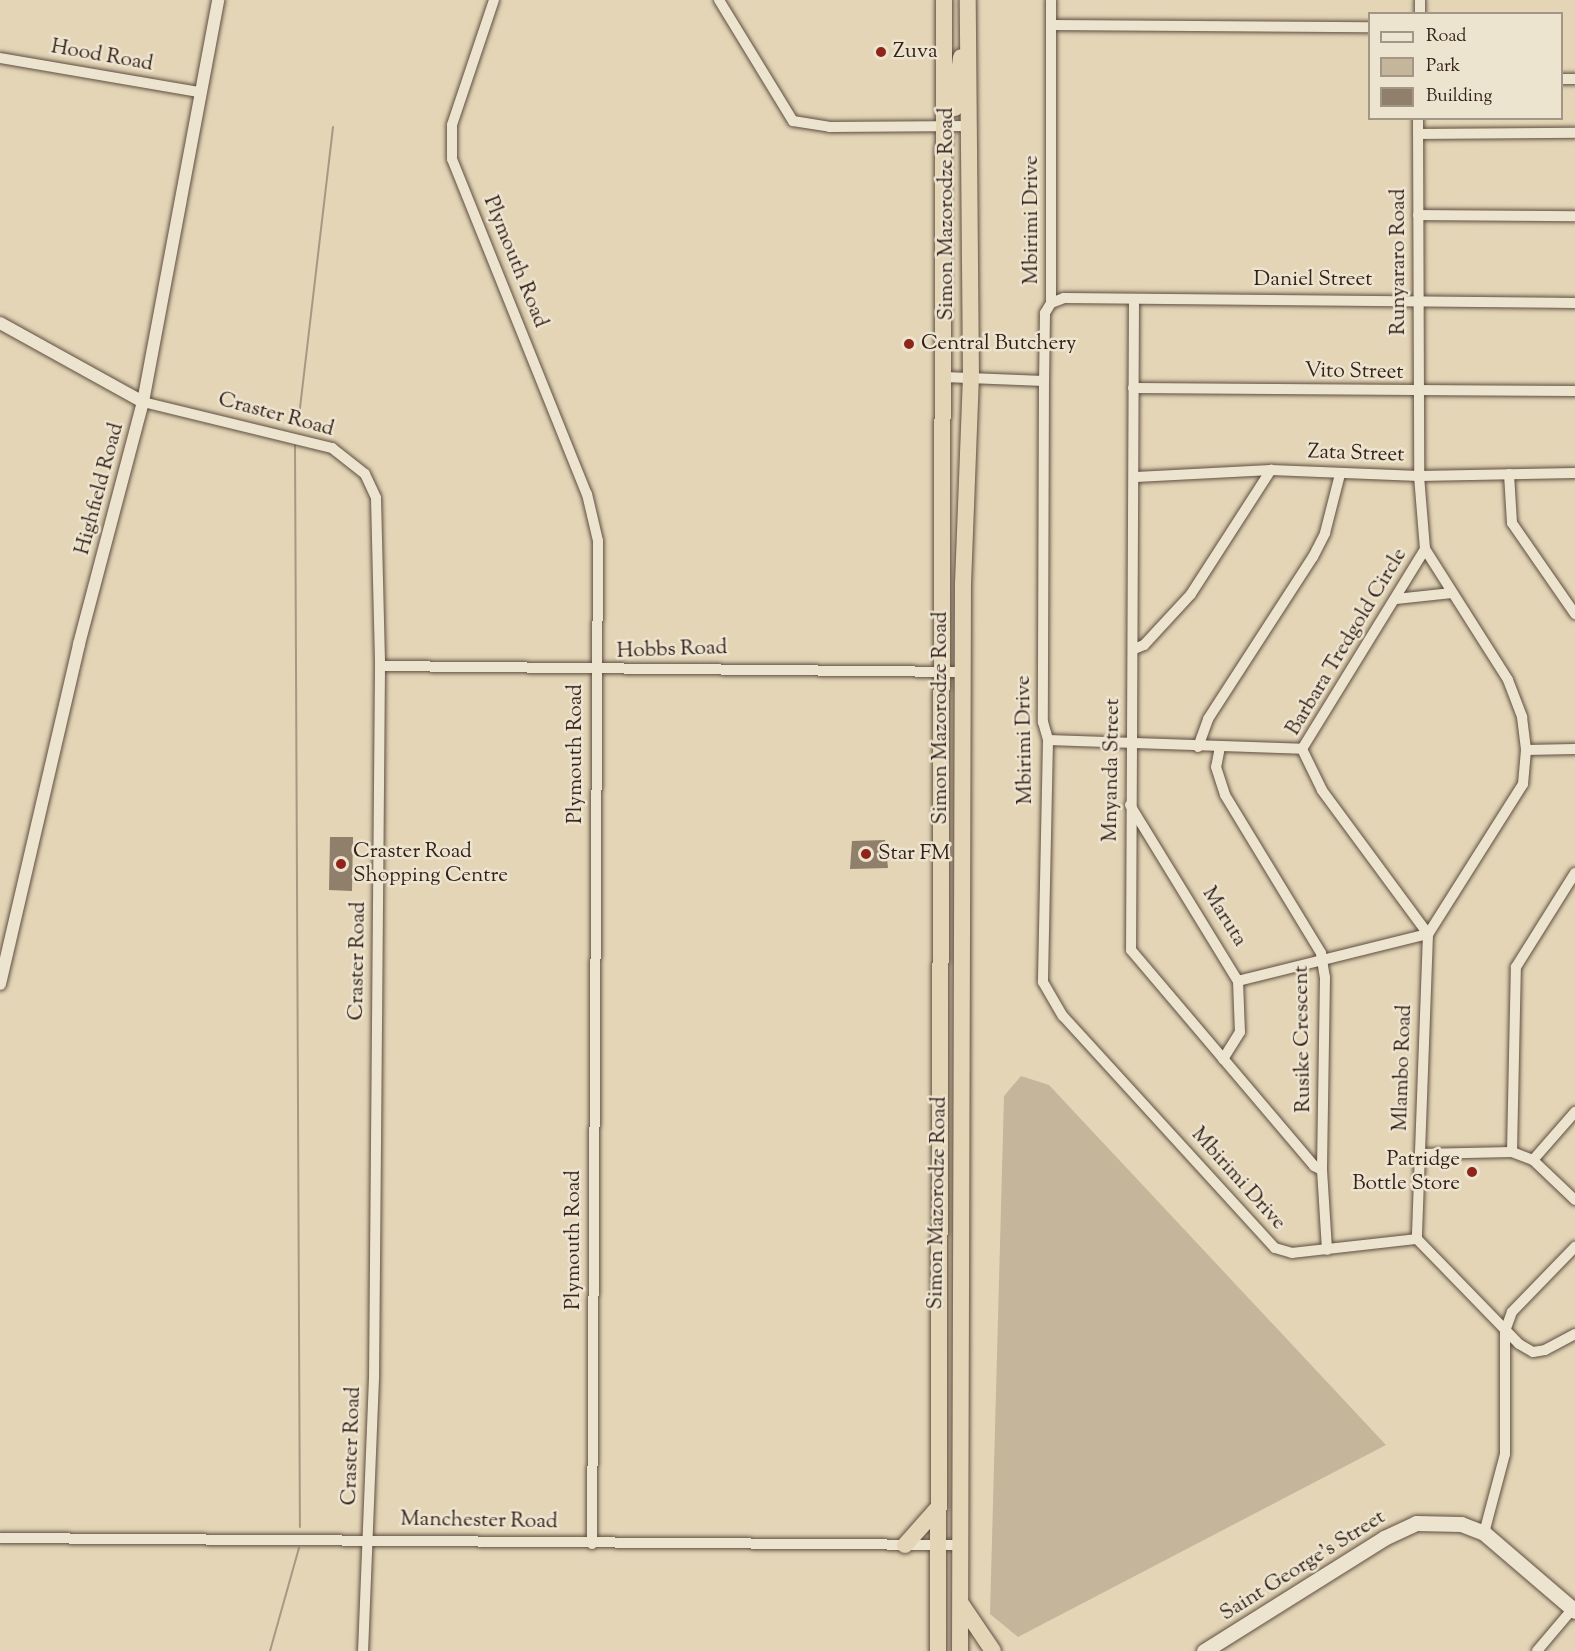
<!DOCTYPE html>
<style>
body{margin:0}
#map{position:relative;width:1575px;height:1651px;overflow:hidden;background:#e3d5b6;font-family:"Sorts Mill Goudy",serif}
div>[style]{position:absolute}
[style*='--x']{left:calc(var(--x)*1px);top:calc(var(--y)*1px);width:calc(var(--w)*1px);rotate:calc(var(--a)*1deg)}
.green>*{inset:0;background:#c5b69b}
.stream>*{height:2px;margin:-1px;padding:0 1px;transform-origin:1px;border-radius:1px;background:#a79881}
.building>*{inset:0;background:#8f7f6b}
.roads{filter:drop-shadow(0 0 2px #5f4e41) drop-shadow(0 0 2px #5f4e41)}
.minor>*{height:10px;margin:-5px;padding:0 5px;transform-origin:5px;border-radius:5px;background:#ede4d0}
.tertiary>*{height:12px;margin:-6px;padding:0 6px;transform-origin:6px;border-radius:6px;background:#ede4d0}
.secondary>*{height:15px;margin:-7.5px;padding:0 7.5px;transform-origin:7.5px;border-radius:7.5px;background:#ede4d0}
.trunk>*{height:16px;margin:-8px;padding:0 8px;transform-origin:8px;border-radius:8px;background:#e3d5b6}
.dots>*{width:16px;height:16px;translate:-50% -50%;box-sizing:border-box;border:3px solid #ede4d0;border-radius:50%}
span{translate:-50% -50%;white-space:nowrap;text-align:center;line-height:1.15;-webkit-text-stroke:5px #ede4d0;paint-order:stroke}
.poi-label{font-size:21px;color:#33211a}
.left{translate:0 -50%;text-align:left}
.right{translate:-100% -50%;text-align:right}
.street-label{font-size:21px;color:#33211a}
.legend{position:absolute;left:1368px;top:12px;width:195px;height:108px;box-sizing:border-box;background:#ede4d0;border:2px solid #a39687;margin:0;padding:8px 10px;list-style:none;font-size:18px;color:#33211a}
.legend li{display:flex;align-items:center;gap:12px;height:30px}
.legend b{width:30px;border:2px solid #a39687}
</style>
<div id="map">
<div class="green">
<div style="clip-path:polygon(1021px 1076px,1049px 1085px,1386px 1445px,1018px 1637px,990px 1614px,1004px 1096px)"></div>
</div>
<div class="stream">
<div style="--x:298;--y:425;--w:300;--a:-83.3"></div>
<div style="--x:295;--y:445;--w:1082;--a:89.74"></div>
<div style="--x:270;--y:1651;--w:107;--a:-74.3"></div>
</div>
<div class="building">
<div style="clip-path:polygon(330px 837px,353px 837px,352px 891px,329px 890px)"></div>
<div style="clip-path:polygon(885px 840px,888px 868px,850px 869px,852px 841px)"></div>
</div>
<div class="roads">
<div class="minor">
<div style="--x:494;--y:0;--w:132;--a:108.6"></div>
<div style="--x:452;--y:125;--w:34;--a:90"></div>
<div style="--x:452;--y:159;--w:361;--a:68.1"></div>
<div style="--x:587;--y:494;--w:48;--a:76.8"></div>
<div style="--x:598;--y:541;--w:1003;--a:90.34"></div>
<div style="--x:719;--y:0;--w:142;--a:58.6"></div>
<div style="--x:793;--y:121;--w:36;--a:9"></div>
<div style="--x:829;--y:127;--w:141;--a:-0.4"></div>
<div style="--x:1051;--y:0;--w:303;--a:90"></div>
<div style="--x:1051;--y:303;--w:12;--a:121"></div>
<div style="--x:1045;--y:313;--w:68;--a:90.8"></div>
<div style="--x:1044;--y:381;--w:341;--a:90.2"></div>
<div style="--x:1043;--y:722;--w:19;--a:74"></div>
<div style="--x:1048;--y:740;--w:242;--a:91.2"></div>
<div style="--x:1043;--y:982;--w:39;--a:60"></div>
<div style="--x:1063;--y:1016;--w:314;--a:47.6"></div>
<div style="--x:1275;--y:1248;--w:18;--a:16"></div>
<div style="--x:1292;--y:1253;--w:126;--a:-6.4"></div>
<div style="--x:1420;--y:14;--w:14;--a:-90"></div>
<div style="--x:1052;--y:25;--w:318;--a:0.4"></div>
<div style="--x:0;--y:58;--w:201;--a:9.7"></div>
<div style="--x:1562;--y:79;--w:13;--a:0"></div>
<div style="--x:1418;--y:118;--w:358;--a:89.8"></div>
<div style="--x:1419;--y:476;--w:73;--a:85.3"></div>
<div style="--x:1418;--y:134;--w:157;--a:-0.4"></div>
<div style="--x:1418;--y:215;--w:157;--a:0.4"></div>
<div style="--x:1134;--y:299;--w:651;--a:90.26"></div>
<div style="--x:1131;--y:950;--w:283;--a:49.7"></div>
<div style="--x:1314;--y:1166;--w:9;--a:27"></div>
<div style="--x:1051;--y:303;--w:14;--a:-21"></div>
<div style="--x:1064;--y:298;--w:511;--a:0.56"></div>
<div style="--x:944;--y:377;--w:100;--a:2.3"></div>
<div style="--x:1133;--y:388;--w:442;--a:0.4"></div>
<div style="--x:143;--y:402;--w:195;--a:13.7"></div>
<div style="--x:332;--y:448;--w:42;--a:38.2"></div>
<div style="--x:365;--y:474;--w:26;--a:65"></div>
<div style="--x:376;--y:498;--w:168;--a:88.6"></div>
<div style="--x:380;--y:666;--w:712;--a:90.48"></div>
<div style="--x:374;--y:1378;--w:273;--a:92.3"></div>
<div style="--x:1509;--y:474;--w:49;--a:86.5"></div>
<div style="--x:1512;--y:523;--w:111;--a:55.3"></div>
<div style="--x:1136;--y:477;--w:135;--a:-3"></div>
<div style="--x:1271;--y:470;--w:148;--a:2.3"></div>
<div style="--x:1419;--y:476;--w:156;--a:-1.1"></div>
<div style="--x:1425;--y:549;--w:155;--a:57.6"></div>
<div style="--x:1508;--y:680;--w:40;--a:69"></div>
<div style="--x:1522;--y:717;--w:33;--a:83"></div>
<div style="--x:1526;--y:750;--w:34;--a:95"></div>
<div style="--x:1523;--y:784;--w:178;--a:122.3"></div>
<div style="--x:1428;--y:934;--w:179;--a:-126.4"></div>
<div style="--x:1322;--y:790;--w:46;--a:-116"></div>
<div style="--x:1302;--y:749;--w:235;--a:-58.4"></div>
<div style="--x:1396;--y:599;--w:56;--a:-6.1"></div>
<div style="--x:1134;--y:649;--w:11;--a:-22"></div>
<div style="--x:1144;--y:645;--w:69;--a:-47.3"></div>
<div style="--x:1191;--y:594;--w:148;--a:-57.2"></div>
<div style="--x:380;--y:666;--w:584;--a:0.59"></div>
<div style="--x:1048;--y:740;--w:254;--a:2"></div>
<div style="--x:1198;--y:747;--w:30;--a:-70"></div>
<div style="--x:1208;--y:719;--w:193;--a:-57.1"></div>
<div style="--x:1313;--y:557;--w:27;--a:-63"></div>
<div style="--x:1325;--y:533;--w:61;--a:-75.7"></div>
<div style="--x:1220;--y:747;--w:20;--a:101"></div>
<div style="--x:1216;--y:767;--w:29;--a:72"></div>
<div style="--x:1225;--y:795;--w:185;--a:58.7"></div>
<div style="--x:1321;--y:953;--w:24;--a:81"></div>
<div style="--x:1325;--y:977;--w:193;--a:90.9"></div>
<div style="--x:1322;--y:1170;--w:80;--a:86.4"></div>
<div style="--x:1526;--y:750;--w:49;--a:-1.2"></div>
<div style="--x:1130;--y:805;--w:206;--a:58.5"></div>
<div style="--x:1238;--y:981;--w:51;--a:87.8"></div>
<div style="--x:1240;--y:1032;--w:32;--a:122"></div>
<div style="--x:1238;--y:981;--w:196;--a:-13.9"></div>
<div style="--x:1428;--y:934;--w:305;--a:92.1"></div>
<div style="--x:1512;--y:1152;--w:185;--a:-88.8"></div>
<div style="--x:1516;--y:967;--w:111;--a:-57.9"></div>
<div style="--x:1420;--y:1154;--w:92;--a:-1.2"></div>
<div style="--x:1512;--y:1152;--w:22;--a:21"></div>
<div style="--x:1533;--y:1160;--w:58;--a:43.6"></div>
<div style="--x:1533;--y:1160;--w:64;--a:-48.8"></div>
<div style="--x:1417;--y:1239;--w:146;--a:45.8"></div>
<div style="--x:1519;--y:1344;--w:16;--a:30"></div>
<div style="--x:1533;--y:1352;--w:12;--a:-9"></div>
<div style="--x:1545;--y:1350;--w:34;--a:-28"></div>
<div style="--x:1484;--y:1533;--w:82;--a:-75.1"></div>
<div style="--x:1505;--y:1454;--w:123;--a:-90"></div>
<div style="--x:1505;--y:1331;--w:20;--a:-70"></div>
<div style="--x:1512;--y:1312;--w:91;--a:-45.9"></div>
<div style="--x:0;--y:1538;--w:957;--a:0.42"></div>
<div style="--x:1537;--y:1651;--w:59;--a:-49.8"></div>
</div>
<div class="tertiary">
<div style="--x:0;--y:323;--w:163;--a:28.9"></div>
<div style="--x:0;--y:984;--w:349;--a:-76.9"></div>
<div style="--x:79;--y:644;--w:250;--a:-75.2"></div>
<div style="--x:143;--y:402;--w:409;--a:-79.4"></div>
</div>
<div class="secondary">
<div style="--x:1204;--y:1651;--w:213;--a:-32.1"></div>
<div style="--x:1384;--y:1538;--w:35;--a:-25"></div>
<div style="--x:1416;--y:1523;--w:45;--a:1.3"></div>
<div style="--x:1461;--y:1524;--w:25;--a:21"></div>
<div style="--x:1484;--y:1533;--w:120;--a:40.6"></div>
</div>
<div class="trunk">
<div style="--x:955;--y:108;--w:51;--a:-83.3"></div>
<div style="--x:905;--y:1545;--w:48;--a:-48.4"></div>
<div style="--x:962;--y:1605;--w:55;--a:56"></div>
<div style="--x:938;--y:1651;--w:1651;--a:-89.79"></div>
<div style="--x:960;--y:1651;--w:1067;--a:-89.84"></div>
<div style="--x:963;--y:584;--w:207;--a:-87.8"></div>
<div style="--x:971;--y:377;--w:377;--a:-90.5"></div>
</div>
</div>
<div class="dots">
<div style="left:881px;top:52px;background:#8f2418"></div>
<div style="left:909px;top:344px;background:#8f2418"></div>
<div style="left:866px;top:854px;background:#8f2418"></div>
<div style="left:341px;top:864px;background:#8f2418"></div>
<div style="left:1472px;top:1172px;background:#8f2418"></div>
</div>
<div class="poi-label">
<span class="left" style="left:893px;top:52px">Zuva</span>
<span class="left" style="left:921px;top:344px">Central Butchery</span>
<span class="left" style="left:353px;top:864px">Craster Road<br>Shopping Centre</span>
<span class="left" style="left:878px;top:854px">Star FM</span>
<span class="right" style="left:1460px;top:1172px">Patridge<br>Bottle Store</span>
</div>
<div class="street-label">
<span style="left:102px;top:56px;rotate:10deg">Hood Road</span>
<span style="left:947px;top:214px;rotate:-90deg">Simon Mazorodze Road</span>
<span style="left:1032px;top:220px;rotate:-90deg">Mbirimi Drive</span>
<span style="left:515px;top:262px;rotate:68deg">Plymouth Road</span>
<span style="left:1399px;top:262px;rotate:-90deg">Runyararo Road</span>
<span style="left:1313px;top:280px">Daniel Street</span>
<span style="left:1354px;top:372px;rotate:1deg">Vito Street</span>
<span style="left:276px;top:415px;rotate:15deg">Craster Road</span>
<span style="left:1356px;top:454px;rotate:2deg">Zata Street</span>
<span style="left:100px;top:489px;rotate:-75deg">Highfield Road</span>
<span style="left:1347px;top:642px;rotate:-59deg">Barbara Tredgold Circle</span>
<span style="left:672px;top:650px;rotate:-2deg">Hobbs Road</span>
<span style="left:941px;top:718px;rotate:-90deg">Simon Mazorodze Road</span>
<span style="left:1025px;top:740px;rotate:-91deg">Mbirimi Drive</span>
<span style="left:576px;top:754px;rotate:-90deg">Plymouth Road</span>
<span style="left:1112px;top:770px;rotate:-89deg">Mnyanda Street</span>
<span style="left:1224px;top:917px;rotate:58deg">Maruta</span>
<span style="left:358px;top:961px;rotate:-89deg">Craster Road</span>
<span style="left:1303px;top:1039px;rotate:-91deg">Rusike Crescent</span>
<span style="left:1403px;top:1068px;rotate:-88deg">Mlambo Road</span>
<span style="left:1238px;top:1179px;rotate:48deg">Mbirimi Drive</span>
<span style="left:938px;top:1203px;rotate:-89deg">Simon Mazorodze Road</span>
<span style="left:574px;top:1240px;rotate:-90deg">Plymouth Road</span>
<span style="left:352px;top:1446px;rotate:-88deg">Craster Road</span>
<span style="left:479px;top:1521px;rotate:1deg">Manchester Road</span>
<span style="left:1303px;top:1566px;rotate:-32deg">Saint George's Street</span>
</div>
<ul class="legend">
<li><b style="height:8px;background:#ede4d0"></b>Road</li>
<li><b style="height:16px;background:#c5b69b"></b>Park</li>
<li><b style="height:16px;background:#8f7f6b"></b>Building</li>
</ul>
</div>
